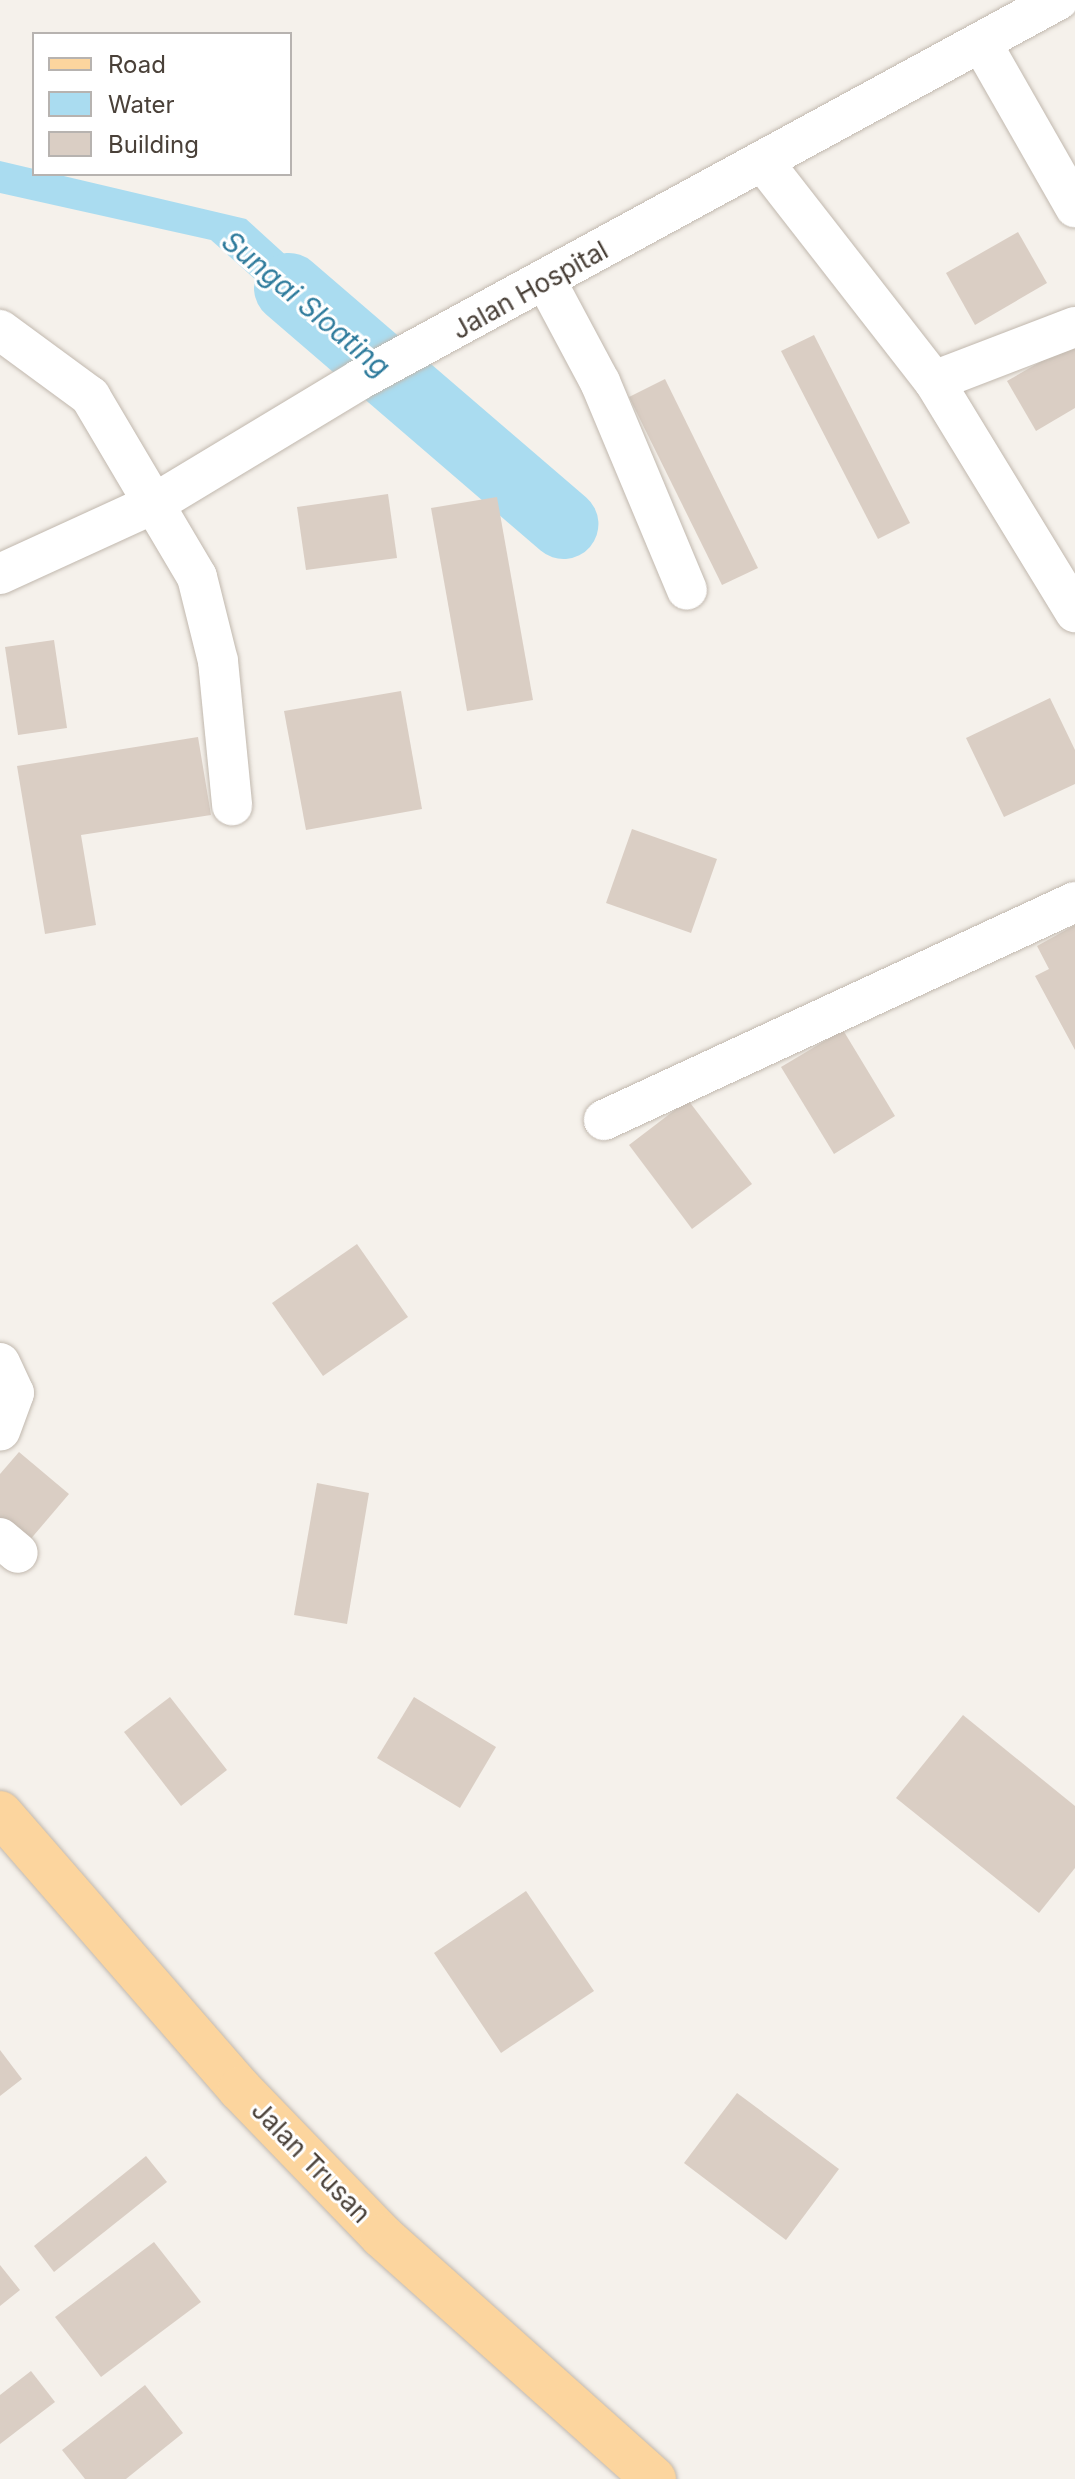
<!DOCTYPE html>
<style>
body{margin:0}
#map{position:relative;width:1075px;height:2479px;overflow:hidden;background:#f5f1eb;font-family:Inter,sans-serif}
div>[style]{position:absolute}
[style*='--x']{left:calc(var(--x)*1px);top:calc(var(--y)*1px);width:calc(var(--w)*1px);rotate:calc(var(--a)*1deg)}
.water>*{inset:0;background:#aadcf0}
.river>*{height:70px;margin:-35px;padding:0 35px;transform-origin:35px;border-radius:35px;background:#aadcf0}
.building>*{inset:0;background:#dacec4}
.roads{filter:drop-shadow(0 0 2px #c1b8ae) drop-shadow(0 0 2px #c1b8ae)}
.minor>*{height:40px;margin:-20px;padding:0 20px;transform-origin:20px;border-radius:20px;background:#fff}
.major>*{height:44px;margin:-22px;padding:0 22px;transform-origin:22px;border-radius:22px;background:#fcd59e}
span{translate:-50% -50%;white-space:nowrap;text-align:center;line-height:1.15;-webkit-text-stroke:6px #fff;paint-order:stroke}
.street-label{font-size:26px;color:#4a4139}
.water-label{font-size:28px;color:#2e7b9c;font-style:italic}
.legend{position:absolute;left:32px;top:32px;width:260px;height:144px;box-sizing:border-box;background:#fff;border:2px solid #b7b3b0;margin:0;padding:10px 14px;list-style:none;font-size:24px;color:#4a4139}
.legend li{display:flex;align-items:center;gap:16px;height:40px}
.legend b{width:40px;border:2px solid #b7b3b0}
</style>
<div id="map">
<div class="water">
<div style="clip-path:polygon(0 161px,246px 219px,379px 340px,346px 360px,211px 240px,0 193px)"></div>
</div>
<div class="river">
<div style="--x:289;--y:288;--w:362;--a:40.7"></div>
</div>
<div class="building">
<div style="clip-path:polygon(1018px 232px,1047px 283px,975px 325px,946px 273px)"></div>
<div style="clip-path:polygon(814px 335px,910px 523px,878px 539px,781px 351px)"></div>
<div style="clip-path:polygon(1075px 342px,1075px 408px,1036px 431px,1007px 381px)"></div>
<div style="clip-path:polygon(665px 379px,758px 568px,722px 585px,629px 397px)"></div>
<div style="clip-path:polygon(388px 494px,397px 558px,306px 570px,297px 507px)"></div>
<div style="clip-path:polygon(497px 497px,533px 700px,467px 711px,431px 508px)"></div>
<div style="clip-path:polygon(54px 640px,67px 728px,18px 735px,5px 647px)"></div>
<div style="clip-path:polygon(401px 691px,422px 809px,306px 830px,284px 711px)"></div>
<div style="clip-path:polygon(1050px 698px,1075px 750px,1075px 784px,1004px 817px,966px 738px)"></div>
<div style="clip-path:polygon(198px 737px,211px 815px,81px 835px,96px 925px,45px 934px,17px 766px)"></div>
<div style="clip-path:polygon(632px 829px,717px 859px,691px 933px,606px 903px)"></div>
<div style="clip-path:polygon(1075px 925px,1075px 1050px,1035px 976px,1049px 969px,1037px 946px)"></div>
<div style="clip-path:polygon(843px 1030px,895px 1116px,834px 1154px,781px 1067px)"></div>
<div style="clip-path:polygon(688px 1100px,752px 1184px,692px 1229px,629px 1145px)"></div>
<div style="clip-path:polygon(357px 1244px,408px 1317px,323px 1376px,272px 1303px)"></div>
<div style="clip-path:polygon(19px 1452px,69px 1494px,23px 1548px,0 1528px,0 1474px)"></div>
<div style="clip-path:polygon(317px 1483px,369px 1493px,347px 1624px,294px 1615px)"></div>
<div style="clip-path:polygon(170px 1697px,227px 1770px,181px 1806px,124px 1732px)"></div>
<div style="clip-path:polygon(414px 1697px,496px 1747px,460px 1808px,377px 1758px)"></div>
<div style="clip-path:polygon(963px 1715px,1075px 1806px,1075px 1868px,1039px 1913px,896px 1798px)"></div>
<div style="clip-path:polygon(526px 1891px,594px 1991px,501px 2053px,434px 1953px)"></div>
<div style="clip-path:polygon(0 2050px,22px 2079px,0 2096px)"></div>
<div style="clip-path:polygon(737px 2093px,839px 2169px,786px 2240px,684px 2163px)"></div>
<div style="clip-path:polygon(146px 2156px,167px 2182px,54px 2272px,34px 2246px)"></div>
<div style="clip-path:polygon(154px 2242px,201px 2302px,101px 2377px,55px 2317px)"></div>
<div style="clip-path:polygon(0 2265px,20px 2290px,0 2306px)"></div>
<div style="clip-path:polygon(31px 2371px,55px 2402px,0 2444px,0 2395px)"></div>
<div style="clip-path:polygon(145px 2385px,183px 2433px,126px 2479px,85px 2479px,62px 2450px)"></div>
</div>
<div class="roads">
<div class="minor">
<div style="--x:982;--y:44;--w:188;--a:60.3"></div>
<div style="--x:764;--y:163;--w:276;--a:52.1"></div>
<div style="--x:934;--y:381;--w:271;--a:58.6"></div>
<div style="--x:546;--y:281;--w:115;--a:61.9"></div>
<div style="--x:600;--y:382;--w:225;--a:67.3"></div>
<div style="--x:0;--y:330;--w:112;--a:36.3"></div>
<div style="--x:90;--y:396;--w:210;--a:59.4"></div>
<div style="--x:197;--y:577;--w:87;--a:76"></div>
<div style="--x:218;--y:661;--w:145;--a:84.4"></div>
<div style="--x:934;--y:381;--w:151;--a:-21"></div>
<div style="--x:0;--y:574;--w:173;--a:-24.6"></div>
<div style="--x:157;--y:502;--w:236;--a:-31.1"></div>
<div style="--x:359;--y:380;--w:796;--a:-28.53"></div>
<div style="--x:604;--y:1120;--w:519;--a:-24.84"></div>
<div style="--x:0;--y:1363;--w:33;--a:65"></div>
<div style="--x:14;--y:1393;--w:40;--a:110.2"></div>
<div style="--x:0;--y:1538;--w:23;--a:40"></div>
</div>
<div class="major">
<div style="--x:0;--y:1813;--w:366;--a:49"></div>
<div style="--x:240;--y:2089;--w:204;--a:46"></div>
<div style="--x:382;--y:2236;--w:365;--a:41.8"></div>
</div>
</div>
<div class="street-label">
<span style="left:530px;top:290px;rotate:-29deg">Jalan Hospital</span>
<span style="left:311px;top:2162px;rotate:46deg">Jalan Trusan</span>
</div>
<div class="water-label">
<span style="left:306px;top:304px;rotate:40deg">Sungai Sloating</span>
</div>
<ul class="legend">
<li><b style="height:10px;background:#fcd59e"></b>Road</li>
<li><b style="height:22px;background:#aadcf0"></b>Water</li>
<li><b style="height:22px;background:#dacec4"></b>Building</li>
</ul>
</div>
